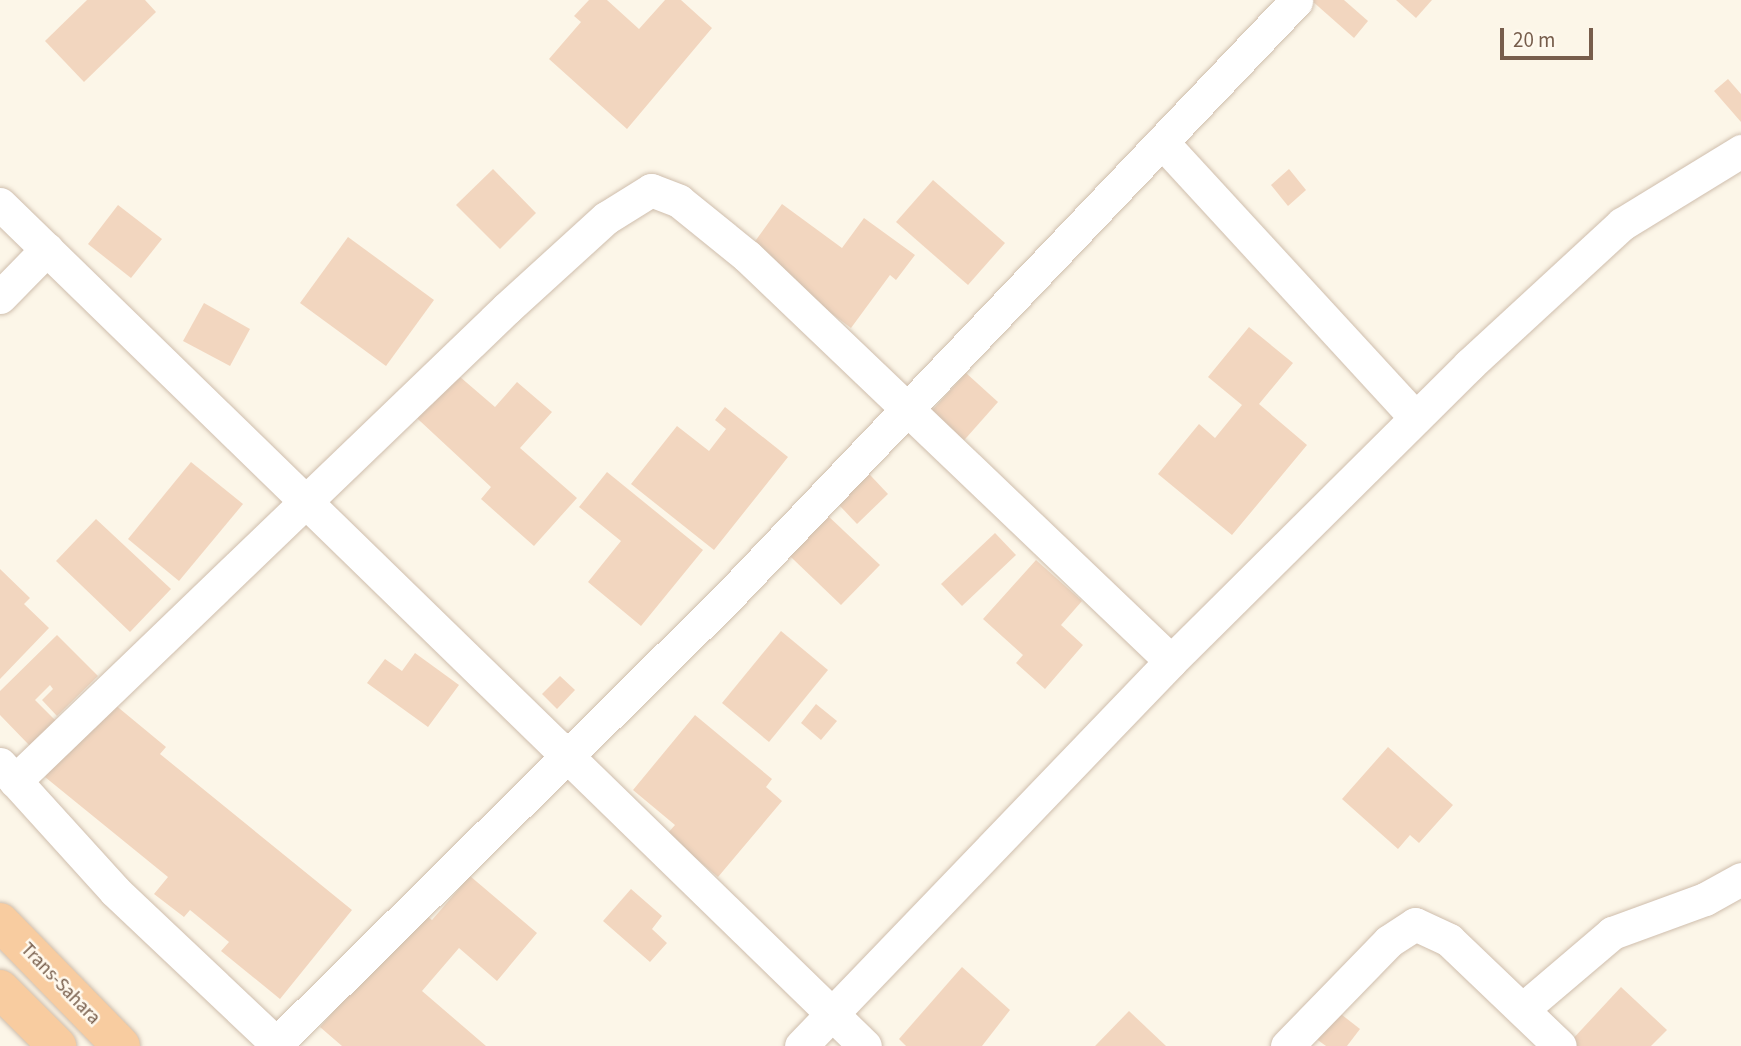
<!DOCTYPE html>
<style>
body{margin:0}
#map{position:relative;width:1741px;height:1046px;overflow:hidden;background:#fcf6e8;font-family:"Source Sans 3",sans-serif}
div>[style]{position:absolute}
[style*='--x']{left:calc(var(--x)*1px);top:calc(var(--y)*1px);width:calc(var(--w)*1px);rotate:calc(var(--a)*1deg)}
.building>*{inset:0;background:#f2d6bf}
.roads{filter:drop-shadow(0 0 2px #cfbead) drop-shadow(0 0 2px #cfbead)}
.minor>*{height:33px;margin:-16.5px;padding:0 16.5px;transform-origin:16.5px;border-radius:16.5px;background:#fff}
.trunk>*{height:38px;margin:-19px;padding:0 19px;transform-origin:19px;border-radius:19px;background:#f8cca0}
span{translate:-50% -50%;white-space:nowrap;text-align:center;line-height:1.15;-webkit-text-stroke:5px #fff9ee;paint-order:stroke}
.street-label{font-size:19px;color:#775d4b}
.scale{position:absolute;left:1500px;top:28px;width:93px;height:32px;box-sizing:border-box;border:4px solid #775d4b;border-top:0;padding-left:9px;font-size:21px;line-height:24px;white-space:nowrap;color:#775d4b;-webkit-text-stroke:5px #fff9ee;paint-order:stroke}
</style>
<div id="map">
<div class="building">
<div style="clip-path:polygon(87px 0,145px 0,156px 12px,84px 82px,45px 41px)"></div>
<div style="clip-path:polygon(589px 0,607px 0,639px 29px,665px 0,681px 0,712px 28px,627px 129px,549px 59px,581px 22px,574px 16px)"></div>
<div style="clip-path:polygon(1311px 0,1344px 0,1368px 21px,1354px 38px)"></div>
<div style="clip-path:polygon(1396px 0,1432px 0,1416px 18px)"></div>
<div style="clip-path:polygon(1728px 79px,1741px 94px,1741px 122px,1714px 91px)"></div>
<div style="clip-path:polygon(493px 169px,536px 213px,500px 249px,456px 205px)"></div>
<div style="clip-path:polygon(1289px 169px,1306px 190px,1288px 206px,1271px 185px)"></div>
<div style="clip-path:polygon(933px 180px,1005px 243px,968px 285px,896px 222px)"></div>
<div style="clip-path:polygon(782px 204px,842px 248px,864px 218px,915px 255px,896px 280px,890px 275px,851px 328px,748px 251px)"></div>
<div style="clip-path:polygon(118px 205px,162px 239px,131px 278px,88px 244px)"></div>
<div style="clip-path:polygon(348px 237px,434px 300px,386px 366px,300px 303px)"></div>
<div style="clip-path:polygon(204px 303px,250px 329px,230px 366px,183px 341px)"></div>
<div style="clip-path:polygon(1249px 327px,1293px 363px,1259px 404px,1307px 445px,1232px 535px,1158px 474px,1199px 424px,1215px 438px,1242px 405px,1208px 377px)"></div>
<div style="clip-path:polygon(445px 364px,495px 407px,517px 382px,552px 412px,520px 448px,577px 498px,534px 546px,481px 499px,491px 487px,406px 408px)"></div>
<div style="clip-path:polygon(966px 373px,998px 402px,959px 446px,927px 416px)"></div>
<div style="clip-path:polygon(725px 407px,788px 457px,714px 550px,631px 484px,677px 426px,709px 451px,726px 429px,715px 420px)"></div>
<div style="clip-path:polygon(854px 458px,888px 494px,857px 524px,823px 488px)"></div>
<div style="clip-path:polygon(191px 462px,243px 504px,179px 581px,128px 539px)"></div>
<div style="clip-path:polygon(607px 472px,703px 550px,641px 626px,588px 582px,621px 541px,579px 507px)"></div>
<div style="clip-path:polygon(807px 496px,880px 565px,841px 605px,769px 536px)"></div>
<div style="clip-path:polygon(96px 519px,171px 589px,130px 632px,56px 561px)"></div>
<div style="clip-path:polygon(995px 533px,1016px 555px,962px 606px,941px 584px)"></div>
<div style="clip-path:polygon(1036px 560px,1082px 601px,1061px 625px,1083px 645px,1045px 689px,1016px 663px,1023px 655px,983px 619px)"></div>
<div style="clip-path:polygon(0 569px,30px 598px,24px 604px,49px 628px,0 679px)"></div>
<div style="clip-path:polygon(781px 631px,828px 670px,769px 742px,722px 703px)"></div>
<div style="clip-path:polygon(57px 635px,98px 676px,57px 716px,42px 700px,53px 689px,50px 685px,35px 700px,56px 721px,30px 746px,0 715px,0 691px)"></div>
<div style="clip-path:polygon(415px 653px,459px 685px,428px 727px,367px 683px,385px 659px,402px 671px)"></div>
<div style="clip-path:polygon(560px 676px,575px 690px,557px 709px,542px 694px)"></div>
<div style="clip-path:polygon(108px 699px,166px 747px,160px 754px,352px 910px,280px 999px,221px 951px,229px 942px,190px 910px,184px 917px,154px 894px,168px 877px,45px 777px)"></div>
<div style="clip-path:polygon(816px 704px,837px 721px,821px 740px,801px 723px)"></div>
<div style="clip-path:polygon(695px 715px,772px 779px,766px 787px,782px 801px,718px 877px,667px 834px,675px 825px,633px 790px)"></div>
<div style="clip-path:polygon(1388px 747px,1453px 805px,1419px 843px,1410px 835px,1398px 849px,1342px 799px)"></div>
<div style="clip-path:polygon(470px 876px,537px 933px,497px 981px,459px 948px,422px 991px,486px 1046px,342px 1046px,320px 1027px,421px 911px,432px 920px)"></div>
<div style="clip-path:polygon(631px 889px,662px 916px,652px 929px,667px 943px,650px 962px,603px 921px)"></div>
<div style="clip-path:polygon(962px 967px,1010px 1010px,982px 1046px,906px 1046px,899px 1039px)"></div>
<div style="clip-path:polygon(1621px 987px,1667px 1030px,1651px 1046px,1574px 1046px,1570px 1042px)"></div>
<div style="clip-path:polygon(1129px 1011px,1166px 1046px,1095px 1046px)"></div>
<div style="clip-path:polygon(1337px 1011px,1360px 1029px,1347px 1046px,1326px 1046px,1315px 1038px)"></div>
</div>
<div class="roads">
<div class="minor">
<div style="--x:1162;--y:142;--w:374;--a:47.4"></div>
<div style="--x:0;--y:204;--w:1207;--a:44.23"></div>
<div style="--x:0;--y:297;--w:67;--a:-45.6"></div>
<div style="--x:0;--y:764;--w:171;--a:47.8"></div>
<div style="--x:115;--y:891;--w:226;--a:43.4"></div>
<div style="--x:15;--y:781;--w:682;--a:-43.87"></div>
<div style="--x:507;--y:308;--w:134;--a:-42.3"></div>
<div style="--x:606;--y:218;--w:53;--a:-31.9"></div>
<div style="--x:651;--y:190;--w:30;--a:21"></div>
<div style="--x:679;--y:201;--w:87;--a:39"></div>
<div style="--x:747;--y:256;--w:586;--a:43.69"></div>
<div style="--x:1524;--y:1008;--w:116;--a:-40.4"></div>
<div style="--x:1612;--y:933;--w:99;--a:-20.1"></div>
<div style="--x:1705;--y:899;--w:41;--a:-29.1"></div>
<div style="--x:276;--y:1044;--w:637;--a:-44.68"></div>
<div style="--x:729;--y:596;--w:822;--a:-46.38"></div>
<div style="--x:801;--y:1046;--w:534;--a:-46.14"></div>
<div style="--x:1171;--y:661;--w:420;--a:-44.8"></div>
<div style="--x:1469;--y:365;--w:208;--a:-42.7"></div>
<div style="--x:1622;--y:224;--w:140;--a:-31.5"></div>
<div style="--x:1287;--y:1046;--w:146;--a:-45.8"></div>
<div style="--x:1389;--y:941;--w:31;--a:-33"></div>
<div style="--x:1415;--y:924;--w:38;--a:25"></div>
<div style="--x:1449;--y:940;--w:153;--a:43.7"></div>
</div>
<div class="trunk">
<div style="--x:0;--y:922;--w:173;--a:45.7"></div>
<div style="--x:0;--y:989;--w:81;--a:45"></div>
</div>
</div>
<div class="street-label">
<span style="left:60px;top:984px;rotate:46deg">Trans-Sahara</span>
</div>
<div class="scale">20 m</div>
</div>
